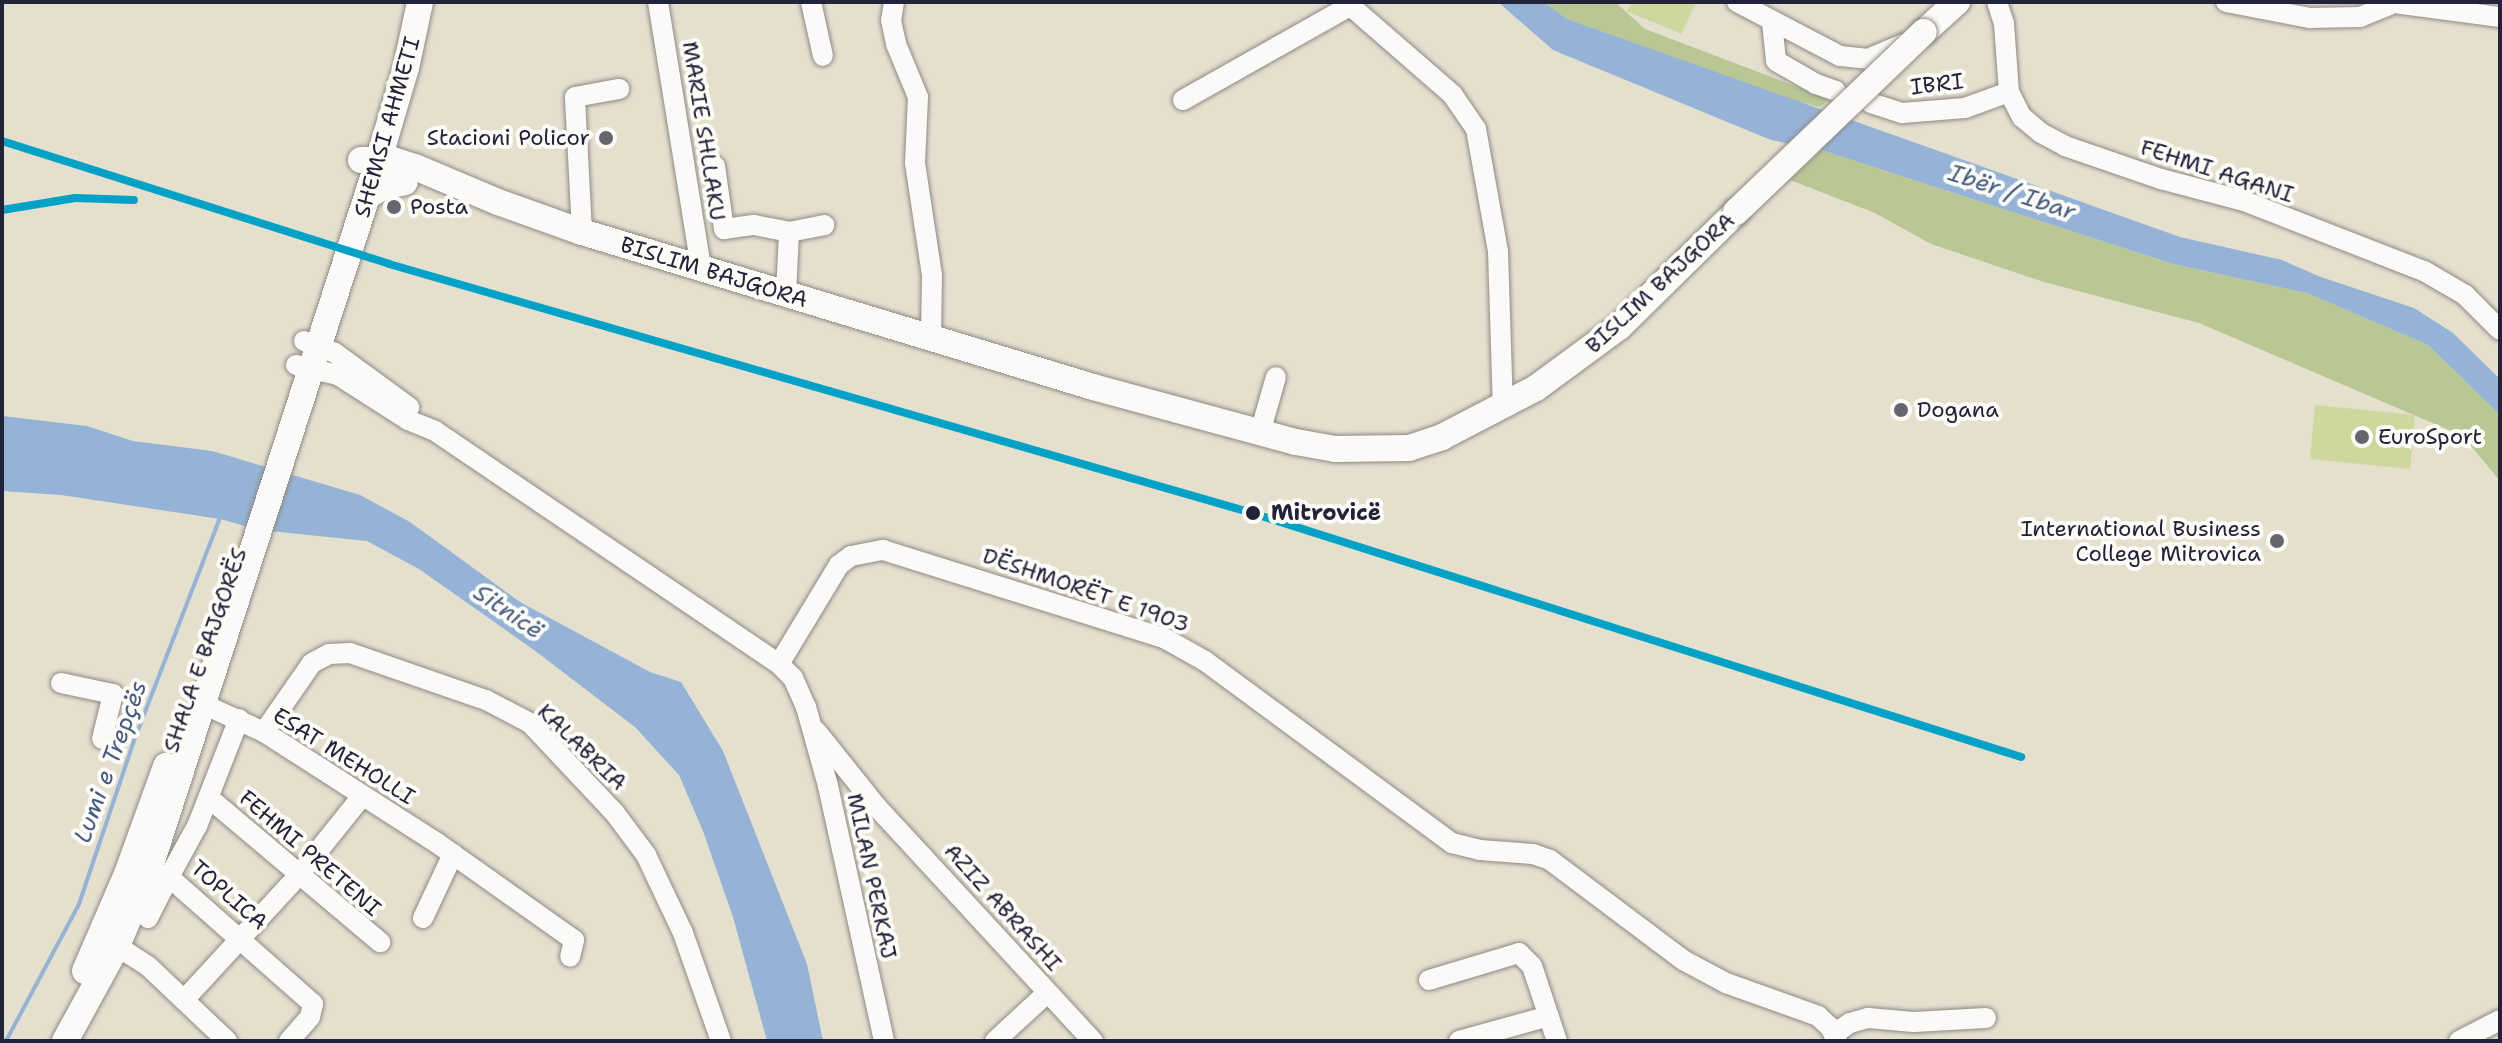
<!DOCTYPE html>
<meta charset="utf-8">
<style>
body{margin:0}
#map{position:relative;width:2502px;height:1043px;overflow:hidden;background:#e5dfce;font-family:"Shantell Sans",sans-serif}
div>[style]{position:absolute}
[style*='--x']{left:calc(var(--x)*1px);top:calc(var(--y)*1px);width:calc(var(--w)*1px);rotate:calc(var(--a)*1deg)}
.green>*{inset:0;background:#ced79d}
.forest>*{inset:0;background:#b9c795}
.water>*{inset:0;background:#94b3d6}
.stream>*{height:4px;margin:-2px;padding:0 2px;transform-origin:2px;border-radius:2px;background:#94b3d6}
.roads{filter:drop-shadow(0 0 2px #8d8a85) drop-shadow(0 0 2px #8d8a85)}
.minor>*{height:20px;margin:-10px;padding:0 10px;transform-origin:10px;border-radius:10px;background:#fbfaf8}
.major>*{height:26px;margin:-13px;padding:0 13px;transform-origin:13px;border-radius:13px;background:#fbfaf8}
.bridges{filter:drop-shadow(0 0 2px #8d8a85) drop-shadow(0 0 2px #8d8a85)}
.major-bridge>*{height:26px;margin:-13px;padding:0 13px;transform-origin:13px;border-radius:13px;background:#fbfaf8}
.rail-1>*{height:8px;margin:-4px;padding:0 4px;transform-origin:4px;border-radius:4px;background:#02a2c7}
.dots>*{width:22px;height:22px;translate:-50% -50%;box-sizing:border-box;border:4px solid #fdfcf7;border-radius:50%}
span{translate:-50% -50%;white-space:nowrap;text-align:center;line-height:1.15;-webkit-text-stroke:8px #fdfcf7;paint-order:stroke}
.street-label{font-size:22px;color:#22223b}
.poi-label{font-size:22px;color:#22223b}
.right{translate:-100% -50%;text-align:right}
.left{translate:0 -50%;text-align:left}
.stop-label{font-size:22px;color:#22223b;font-weight:700}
.water-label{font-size:24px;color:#465b83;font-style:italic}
.frame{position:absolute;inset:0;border:4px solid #22223b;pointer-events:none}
</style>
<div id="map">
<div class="green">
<div style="clip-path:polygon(1631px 2px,1693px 2px,1696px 3px,1681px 34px,1627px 11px)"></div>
<div style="clip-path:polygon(2315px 405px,2415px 415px,2410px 469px,2310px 459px)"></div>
</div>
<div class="forest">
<div style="clip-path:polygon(1544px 2px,1615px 2px,1645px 29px,1829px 99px,1820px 107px,1791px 100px,1567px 19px)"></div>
<div style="clip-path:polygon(1821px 150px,2173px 264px,2307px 293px,2428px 345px,2500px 415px,2500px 481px,2463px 436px,2199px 323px,2044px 282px,1931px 244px,1875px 213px,1790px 180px)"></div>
</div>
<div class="water">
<div style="clip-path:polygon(1498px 2px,1544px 2px,1567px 19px,2180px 237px,2282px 260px,2318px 276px,2414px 308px,2453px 333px,2500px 379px,2500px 415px,2428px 345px,2307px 293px,2173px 264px,1821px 150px,1771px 140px,1553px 50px)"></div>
<div style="clip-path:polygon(2px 416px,87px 426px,133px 441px,212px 451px,360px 495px,410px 522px,520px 602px,650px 672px,681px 682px,723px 751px,807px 964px,823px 1041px,767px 1041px,733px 917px,703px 831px,679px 775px,635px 727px,534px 650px,419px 569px,367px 541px,260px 530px,220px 519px,61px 495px,2px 491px)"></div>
</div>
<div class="stream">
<div style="--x:6;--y:1041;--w:155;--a:-61.9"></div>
<div style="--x:79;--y:904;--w:175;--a:-71.4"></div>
<div style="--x:135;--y:738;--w:239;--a:-68.9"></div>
</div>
<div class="roads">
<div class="minor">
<div style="--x:658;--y:2;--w:268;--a:80.8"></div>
<div style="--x:811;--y:2;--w:55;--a:77.5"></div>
<div style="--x:894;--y:2;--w:18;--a:99"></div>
<div style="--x:891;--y:20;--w:25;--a:78"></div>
<div style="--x:896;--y:44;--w:57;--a:67.5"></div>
<div style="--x:918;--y:97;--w:66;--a:92.6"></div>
<div style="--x:915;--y:163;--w:113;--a:81.4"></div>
<div style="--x:932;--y:275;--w:61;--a:90.9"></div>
<div style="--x:1346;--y:2;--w:140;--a:41"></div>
<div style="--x:1452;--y:94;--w:42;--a:55.6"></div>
<div style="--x:1476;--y:129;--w:124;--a:79.8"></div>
<div style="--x:1498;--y:251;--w:156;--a:88.2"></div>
<div style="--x:1737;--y:2;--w:116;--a:27.7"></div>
<div style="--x:1840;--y:56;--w:28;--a:6"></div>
<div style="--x:1868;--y:59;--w:39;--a:-23"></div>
<div style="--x:1997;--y:2;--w:23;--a:72"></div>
<div style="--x:2004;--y:24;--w:68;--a:85.8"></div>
<div style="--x:2009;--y:92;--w:28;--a:63"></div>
<div style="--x:2022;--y:117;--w:25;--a:40"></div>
<div style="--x:2041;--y:133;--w:27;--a:28"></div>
<div style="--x:2065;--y:146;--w:102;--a:19"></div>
<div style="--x:2161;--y:179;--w:86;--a:14.8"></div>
<div style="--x:2244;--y:201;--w:193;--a:21.3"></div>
<div style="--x:2424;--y:271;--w:48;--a:30.3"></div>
<div style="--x:2465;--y:295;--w:49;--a:45"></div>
<div style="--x:2226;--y:2;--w:86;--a:10.8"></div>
<div style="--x:2310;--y:18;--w:50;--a:-1.1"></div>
<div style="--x:2360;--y:17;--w:32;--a:-22"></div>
<div style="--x:2387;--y:2;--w:114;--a:7.6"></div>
<div style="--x:1772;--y:22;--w:39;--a:84"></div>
<div style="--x:1776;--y:61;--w:46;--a:29.9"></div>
<div style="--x:1816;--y:84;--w:21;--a:19"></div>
<div style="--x:1183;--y:100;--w:192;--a:-29.4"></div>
<div style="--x:1871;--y:103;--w:33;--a:18"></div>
<div style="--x:1902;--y:113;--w:63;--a:-4.5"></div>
<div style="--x:1965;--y:108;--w:47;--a:-20"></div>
<div style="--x:715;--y:166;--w:64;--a:81.9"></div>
<div style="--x:724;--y:229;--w:30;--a:-8"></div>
<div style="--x:754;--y:225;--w:36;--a:11"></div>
<div style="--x:582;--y:232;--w:135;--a:-93"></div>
<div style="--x:575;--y:97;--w:45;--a:-10.3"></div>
<div style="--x:786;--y:294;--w:62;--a:-87.2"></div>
<div style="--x:789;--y:232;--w:36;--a:-11"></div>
<div style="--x:304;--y:341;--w:33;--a:21"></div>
<div style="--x:335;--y:353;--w:92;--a:36.1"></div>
<div style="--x:296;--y:365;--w:43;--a:13.4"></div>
<div style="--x:338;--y:375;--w:83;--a:32.7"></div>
<div style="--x:408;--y:420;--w:29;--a:22"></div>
<div style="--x:435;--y:431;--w:415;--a:34.1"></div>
<div style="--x:779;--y:664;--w:20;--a:45"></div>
<div style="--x:793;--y:678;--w:32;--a:66"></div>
<div style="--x:806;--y:707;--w:82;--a:74.4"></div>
<div style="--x:828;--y:786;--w:261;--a:77.6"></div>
<div style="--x:1260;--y:433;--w:58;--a:-74.1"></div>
<div style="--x:779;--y:664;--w:116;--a:-58.8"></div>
<div style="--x:839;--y:565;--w:15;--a:-37"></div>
<div style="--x:851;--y:556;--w:33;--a:-11"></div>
<div style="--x:883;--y:550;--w:294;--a:17.4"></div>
<div style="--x:1164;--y:638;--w:47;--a:29.3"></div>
<div style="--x:1205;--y:661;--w:307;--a:36.4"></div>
<div style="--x:1452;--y:843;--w:29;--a:14"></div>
<div style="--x:1480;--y:850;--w:53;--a:4.3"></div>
<div style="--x:1533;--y:854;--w:18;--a:19"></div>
<div style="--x:1550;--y:860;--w:166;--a:36.9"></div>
<div style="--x:1683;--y:960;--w:49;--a:28.1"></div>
<div style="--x:1726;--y:983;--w:98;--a:19.7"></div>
<div style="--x:1818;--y:1016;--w:16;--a:43"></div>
<div style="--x:1830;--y:1027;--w:16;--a:63"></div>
<div style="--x:61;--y:683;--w:53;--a:11.9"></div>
<div style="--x:113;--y:694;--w:46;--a:103.7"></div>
<div style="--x:205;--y:705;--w:65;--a:24.6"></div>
<div style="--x:264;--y:732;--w:206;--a:32.7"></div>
<div style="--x:437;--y:843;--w:168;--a:35.3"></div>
<div style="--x:574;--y:940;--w:17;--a:103"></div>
<div style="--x:239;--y:719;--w:115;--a:111.4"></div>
<div style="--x:197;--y:826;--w:58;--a:118.8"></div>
<div style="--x:169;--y:877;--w:192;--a:41.4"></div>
<div style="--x:313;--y:1004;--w:13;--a:103"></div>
<div style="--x:310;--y:1017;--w:32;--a:131"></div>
<div style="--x:816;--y:731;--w:96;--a:51.3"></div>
<div style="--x:876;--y:806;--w:320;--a:47.3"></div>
<div style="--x:264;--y:732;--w:84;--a:-55.2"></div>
<div style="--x:312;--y:663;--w:19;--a:-28"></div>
<div style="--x:329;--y:654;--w:21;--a:-3"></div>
<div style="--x:350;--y:653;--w:144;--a:19.1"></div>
<div style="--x:486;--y:700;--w:50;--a:27.6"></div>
<div style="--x:530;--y:723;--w:122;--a:46.7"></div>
<div style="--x:614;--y:812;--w:54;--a:53.3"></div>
<div style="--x:646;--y:855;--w:86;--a:64.6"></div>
<div style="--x:683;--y:933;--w:114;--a:70.6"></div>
<div style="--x:209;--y:798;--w:224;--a:40.1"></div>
<div style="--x:148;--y:918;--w:46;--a:-62.9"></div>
<div style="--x:423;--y:918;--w:71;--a:-64.9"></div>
<div style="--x:117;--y:946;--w:37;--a:33"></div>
<div style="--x:148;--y:966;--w:109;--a:43.5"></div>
<div style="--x:1429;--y:980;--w:94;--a:-16.7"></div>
<div style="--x:1519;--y:953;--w:18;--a:45"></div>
<div style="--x:1532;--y:966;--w:79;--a:71.6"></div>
<div style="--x:184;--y:1000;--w:168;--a:-47.4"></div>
<div style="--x:298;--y:876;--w:102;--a:-51.3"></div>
<div style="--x:1834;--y:1034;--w:19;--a:-35"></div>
<div style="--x:1850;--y:1023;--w:19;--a:-16"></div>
<div style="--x:1868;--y:1018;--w:46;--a:5"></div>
<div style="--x:1914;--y:1022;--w:72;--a:-3.2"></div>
<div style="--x:995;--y:1041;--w:71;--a:-42.7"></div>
<div style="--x:1459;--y:1041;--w:93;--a:-15.5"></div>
<div style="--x:2459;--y:1041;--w:46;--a:-27.1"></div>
</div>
<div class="major">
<div style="--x:1924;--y:32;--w:45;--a:-42.3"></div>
<div style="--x:361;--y:160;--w:32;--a:0"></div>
<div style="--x:393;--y:160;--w:23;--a:18"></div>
<div style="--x:415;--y:167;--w:90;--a:22.9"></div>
<div style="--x:498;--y:202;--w:89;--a:19.7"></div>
<div style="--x:582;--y:232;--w:534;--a:16.87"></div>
<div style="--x:1093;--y:387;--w:210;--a:15.2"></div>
<div style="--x:1296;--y:442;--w:40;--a:10"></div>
<div style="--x:1335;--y:449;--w:74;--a:-0.8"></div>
<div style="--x:1409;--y:448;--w:35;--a:-18"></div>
<div style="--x:1442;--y:437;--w:106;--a:-27.5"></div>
<div style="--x:1536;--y:388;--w:103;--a:-36.3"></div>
<div style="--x:1619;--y:327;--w:164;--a:-44.5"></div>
<div style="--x:367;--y:196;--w:21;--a:-29"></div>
<div style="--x:385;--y:186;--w:20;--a:-11"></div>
<div style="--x:85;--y:971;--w:106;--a:-66.6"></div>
<div style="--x:127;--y:874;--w:115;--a:-70.1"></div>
<div style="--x:65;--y:1041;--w:108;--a:-61.3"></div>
<div style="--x:117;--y:946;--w:79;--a:-67"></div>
<div style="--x:148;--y:873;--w:750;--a:-72.07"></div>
<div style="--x:379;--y:159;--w:95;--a:-73.5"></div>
<div style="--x:406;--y:68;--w:67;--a:-78"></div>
</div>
</div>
<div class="bridges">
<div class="major-bridge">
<div style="--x:1736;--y:212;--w:260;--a:-43.8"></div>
</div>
</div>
<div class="rail-1">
<div style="--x:2;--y:141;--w:406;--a:17.6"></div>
<div style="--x:389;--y:264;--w:898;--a:16.09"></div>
<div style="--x:1252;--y:513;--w:807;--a:17.6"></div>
<div style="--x:2;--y:210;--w:74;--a:-9.3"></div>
<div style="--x:75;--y:198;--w:59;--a:1.9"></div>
</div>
<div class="dots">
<div style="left:606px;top:138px;background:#66646e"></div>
<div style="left:394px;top:207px;background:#66646e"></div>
<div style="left:1901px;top:410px;background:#66646e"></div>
<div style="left:2362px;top:437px;background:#66646e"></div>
<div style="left:1253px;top:513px;background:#22223b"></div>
<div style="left:2277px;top:541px;background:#66646e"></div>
</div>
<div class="street-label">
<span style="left:1937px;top:84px;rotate:-7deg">IBRI</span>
<span style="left:387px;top:127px;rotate:-74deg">SHEMSI AHMETI</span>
<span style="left:704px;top:131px;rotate:81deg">MARIE SHLLAKU</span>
<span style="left:2217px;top:171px;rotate:18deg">FEHMI AGANI</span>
<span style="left:714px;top:272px;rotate:17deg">BISLIM BAJGORA</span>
<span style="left:1660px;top:283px;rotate:-43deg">BISLIM BAJGORA</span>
<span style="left:1086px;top:590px;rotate:19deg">DËSHMORËT E 1903</span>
<span style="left:205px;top:650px;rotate:-71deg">SHALA E BAJGORËS</span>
<span style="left:582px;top:747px;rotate:44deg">KALABRIA</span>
<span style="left:344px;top:756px;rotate:32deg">ESAT MEHOLLI</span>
<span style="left:310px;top:853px;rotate:41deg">FEHMI PRETENI</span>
<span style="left:872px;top:876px;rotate:78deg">MILAN PERKAJ</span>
<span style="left:229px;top:895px;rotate:41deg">TOPLICA</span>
<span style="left:1003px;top:907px;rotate:48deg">AZIZ ABRASHI</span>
</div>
<div class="poi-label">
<span class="right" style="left:590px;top:138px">Stacioni Policor</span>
<span class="left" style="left:410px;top:207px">Posta</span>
<span class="left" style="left:1917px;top:410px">Dogana</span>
<span class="left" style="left:2378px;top:437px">EuroSport</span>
<span class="right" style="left:2261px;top:541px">International Business<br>College Mitrovica</span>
</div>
<div class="stop-label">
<span class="left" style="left:1271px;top:513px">Mitrovicë</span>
</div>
<div class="water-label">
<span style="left:2012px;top:193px;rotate:18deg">Ibër / Ibar</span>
<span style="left:508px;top:612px;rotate:34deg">Sitnicë</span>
<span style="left:111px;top:762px;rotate:-70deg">Lumi e Trepçës</span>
</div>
<div class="frame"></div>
</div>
